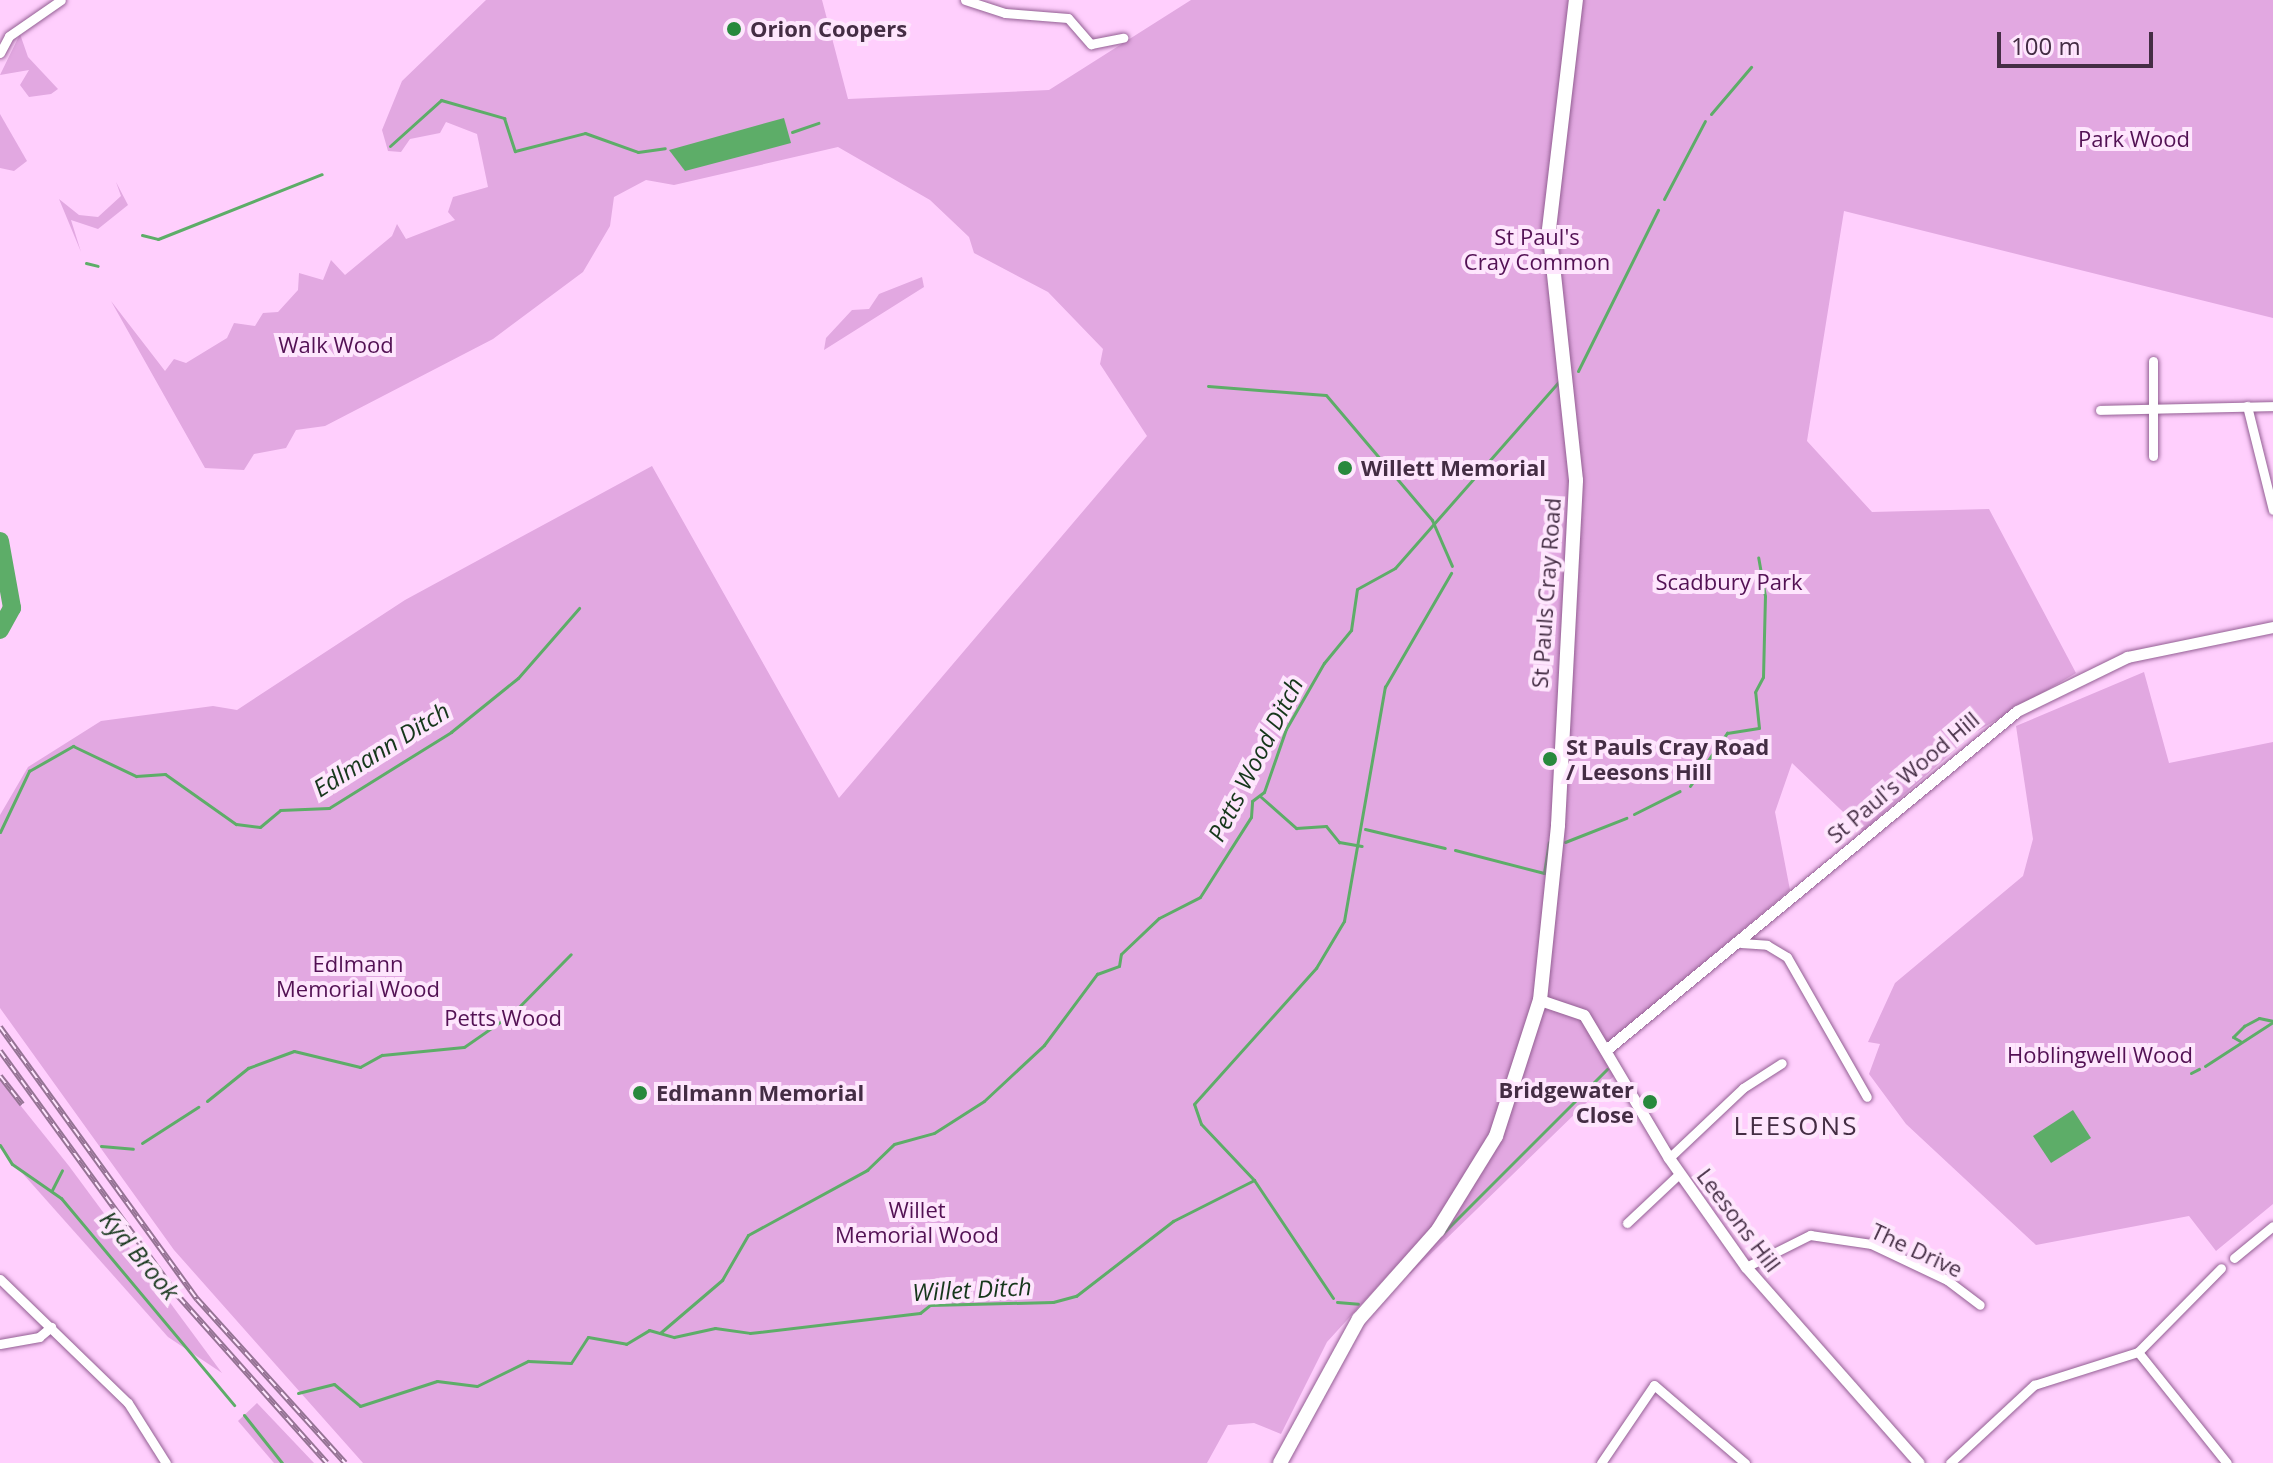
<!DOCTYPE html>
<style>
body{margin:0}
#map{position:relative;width:2273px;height:1463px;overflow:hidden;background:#ffcffd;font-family:"Open Sans",sans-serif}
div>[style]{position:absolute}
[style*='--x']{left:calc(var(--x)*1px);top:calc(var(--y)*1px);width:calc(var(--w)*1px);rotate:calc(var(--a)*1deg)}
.green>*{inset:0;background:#e2a8e1}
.water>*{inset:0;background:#5dad68}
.stream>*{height:3px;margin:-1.5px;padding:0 1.5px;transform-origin:1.5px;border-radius:1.5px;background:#5dad68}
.river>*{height:18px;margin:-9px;padding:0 9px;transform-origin:9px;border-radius:9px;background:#5dad68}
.roads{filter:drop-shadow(0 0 2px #935f93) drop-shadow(0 0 2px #935f93)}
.minor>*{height:9px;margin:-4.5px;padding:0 4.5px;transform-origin:4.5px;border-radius:4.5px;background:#fff}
.tertiary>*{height:11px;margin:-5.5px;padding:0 5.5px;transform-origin:5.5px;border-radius:5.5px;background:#fff}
.primary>*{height:14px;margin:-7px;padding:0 7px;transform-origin:7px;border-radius:7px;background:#fff}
.rail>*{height:6px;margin-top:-3px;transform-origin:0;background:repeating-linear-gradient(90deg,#fee6fd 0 9px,#957394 0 18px);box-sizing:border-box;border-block:2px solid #957394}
.dots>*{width:22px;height:22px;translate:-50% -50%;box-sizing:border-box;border:4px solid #fee6fd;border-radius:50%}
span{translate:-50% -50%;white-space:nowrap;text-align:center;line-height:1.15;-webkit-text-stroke:8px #fee6fd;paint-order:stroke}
.poi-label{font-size:22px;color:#442d44;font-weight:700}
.left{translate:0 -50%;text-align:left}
.right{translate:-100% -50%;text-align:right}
.park-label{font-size:22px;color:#531154}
.street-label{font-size:22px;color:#442d44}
.water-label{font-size:24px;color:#16371b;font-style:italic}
.quarter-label{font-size:26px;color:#442d44;letter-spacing:2px}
.scale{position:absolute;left:1997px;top:32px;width:156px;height:36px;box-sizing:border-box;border:4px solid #442d44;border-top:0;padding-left:10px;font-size:24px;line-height:28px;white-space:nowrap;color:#442d44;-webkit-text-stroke:6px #fee6fd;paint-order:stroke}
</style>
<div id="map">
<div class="green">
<div style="clip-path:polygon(486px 0,822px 0,848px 99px,1049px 90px,1191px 0,2273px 0,2273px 318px,1844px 211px,1807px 441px,1872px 512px,1989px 509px,2076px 673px,1974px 733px,1863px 831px,1792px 763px,1775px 812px,1790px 890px,1634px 1021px,1603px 1053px,1615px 1075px,1410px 1274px,1398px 1264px,1327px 1342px,1281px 1434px,1254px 1423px,1228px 1425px,1207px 1463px,363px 1463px,174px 1250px,0 1008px,0 815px,28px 767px,101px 721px,213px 706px,237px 710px,405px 600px,652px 466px,839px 798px,1147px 436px,1100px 364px,1103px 349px,1048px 292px,974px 253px,969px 237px,930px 200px,838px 147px,674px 185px,646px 180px,614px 197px,610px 226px,583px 272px,493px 339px,325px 426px,296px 430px,286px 448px,254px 454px,244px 470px,205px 468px,111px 301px,165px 371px,174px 359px,186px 363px,227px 338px,234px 323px,255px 326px,263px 313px,278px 312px,298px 290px,299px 273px,323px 280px,331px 260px,345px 275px,392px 236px,397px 224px,406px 239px,455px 220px,448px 212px,453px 197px,488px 187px,477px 134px,446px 122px,440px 133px,410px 139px,401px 152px,388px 151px,382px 130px,402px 81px)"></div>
<div style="clip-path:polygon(20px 34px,28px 57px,58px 89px,51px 94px,29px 97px,20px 85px,29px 70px,0 75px)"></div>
<div style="clip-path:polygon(0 114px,27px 161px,14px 171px,0 168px)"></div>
<div style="clip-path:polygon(116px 182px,128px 205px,98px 229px,71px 220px,81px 252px,59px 199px,79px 215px,98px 217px,121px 196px)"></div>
<div style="clip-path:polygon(922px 277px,924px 287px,824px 350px,826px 338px,852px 310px,869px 309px,879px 294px)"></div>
<div style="clip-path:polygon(2144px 672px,2169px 763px,2273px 742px,2273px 1204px,2216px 1251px,2189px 1216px,2036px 1245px,1906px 1124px,1869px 1074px,1880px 1044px,1868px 1042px,1895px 983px,2023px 876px,2033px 839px,2016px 726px)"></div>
<div style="clip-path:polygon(0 1080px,69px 1166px,222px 1373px,168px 1337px,0 1148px)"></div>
<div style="clip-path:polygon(257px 1403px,314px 1463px,274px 1463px,238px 1421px)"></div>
</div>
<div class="water">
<div style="clip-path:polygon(784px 118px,791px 143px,685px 171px,669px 150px)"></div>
<div style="clip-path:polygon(2073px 1110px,2091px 1138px,2051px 1163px,2033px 1136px)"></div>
</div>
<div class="stream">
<div style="--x:1711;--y:114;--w:62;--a:-49.6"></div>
<div style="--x:792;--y:132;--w:28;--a:-19"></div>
<div style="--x:390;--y:146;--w:69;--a:-42"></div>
<div style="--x:441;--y:100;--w:66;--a:15.9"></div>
<div style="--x:504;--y:118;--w:35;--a:72"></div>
<div style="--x:515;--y:151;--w:72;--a:-14.4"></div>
<div style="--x:585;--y:133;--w:56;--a:19.7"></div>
<div style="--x:638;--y:152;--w:27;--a:-8"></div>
<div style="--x:1664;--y:199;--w:88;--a:-62.3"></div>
<div style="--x:142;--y:235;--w:16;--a:14"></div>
<div style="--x:158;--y:239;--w:176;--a:-21.6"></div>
<div style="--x:86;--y:263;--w:12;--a:14"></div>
<div style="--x:1578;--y:371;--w:180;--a:-63.6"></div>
<div style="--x:1208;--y:386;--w:118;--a:4.4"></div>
<div style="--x:1326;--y:395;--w:164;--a:49.7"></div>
<div style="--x:1432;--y:520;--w:50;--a:66.5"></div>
<div style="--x:1690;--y:786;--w:65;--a:-55.1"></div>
<div style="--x:1727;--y:733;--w:32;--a:-9"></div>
<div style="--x:1759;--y:728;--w:36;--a:-96"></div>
<div style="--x:1755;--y:692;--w:17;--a:-62"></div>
<div style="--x:1763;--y:677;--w:81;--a:-88.6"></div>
<div style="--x:1765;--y:596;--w:39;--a:-100"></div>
<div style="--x:1261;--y:797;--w:47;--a:41.5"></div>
<div style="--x:1296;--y:828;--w:30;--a:-4"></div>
<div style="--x:1326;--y:826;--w:21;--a:51"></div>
<div style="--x:1339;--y:842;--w:23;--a:10"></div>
<div style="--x:1634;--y:814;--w:51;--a:-26.6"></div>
<div style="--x:1365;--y:829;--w:82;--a:13.4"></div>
<div style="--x:0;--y:832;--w:68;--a:-64.6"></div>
<div style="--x:29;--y:771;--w:51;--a:-29.6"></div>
<div style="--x:73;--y:746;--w:70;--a:25.5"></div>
<div style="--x:136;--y:776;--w:29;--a:-4"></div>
<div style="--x:165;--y:774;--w:87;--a:35.2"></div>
<div style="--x:236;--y:824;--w:24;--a:7"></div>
<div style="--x:260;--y:827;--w:26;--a:-40"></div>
<div style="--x:280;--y:810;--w:49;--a:-2.3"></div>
<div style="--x:329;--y:808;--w:144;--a:-31.9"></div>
<div style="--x:451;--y:732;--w:86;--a:-38.9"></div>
<div style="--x:518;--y:678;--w:93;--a:-48.9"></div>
<div style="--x:1565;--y:842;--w:66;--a:-21.5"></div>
<div style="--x:1455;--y:850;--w:92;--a:14.5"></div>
<div style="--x:1544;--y:873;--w:31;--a:-81"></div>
<div style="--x:509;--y:1017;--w:88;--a:-45.5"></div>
<div style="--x:2240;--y:1041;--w:8;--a:-150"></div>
<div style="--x:2233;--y:1037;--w:16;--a:-45"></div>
<div style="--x:2244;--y:1026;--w:17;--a:-28"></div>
<div style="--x:2259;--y:1018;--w:14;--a:12"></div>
<div style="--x:2205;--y:1066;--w:81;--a:-32.9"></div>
<div style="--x:2191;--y:1073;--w:9;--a:-27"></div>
<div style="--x:207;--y:1101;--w:53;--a:-38.8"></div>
<div style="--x:248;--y:1068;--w:49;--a:-20.3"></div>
<div style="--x:294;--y:1051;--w:68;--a:13.6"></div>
<div style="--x:360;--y:1067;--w:25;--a:-29"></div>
<div style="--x:382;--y:1055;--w:82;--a:-5.6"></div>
<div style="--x:464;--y:1047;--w:44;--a:-34.8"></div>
<div style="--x:142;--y:1143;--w:67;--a:-32.7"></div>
<div style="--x:0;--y:1145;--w:22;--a:58"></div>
<div style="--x:12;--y:1164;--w:60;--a:34.8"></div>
<div style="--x:61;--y:1198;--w:270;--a:50.1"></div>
<div style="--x:101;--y:1146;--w:32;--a:5"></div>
<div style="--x:52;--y:1190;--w:22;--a:-63"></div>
<div style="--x:1443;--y:1233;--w:232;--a:-45"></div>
<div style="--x:1333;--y:1298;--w:142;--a:-123.8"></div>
<div style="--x:1254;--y:1180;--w:77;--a:-133.4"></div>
<div style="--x:1201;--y:1124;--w:21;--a:-109"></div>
<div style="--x:1194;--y:1104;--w:183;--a:-48.1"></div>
<div style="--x:1316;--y:968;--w:55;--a:-59.2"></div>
<div style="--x:1344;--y:921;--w:238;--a:-80.1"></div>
<div style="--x:1385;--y:687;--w:132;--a:-59.9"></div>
<div style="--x:1337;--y:1302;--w:21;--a:5"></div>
<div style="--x:660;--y:1333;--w:82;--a:-40.5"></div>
<div style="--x:722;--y:1280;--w:52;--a:-60"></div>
<div style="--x:748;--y:1235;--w:136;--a:-28.6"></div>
<div style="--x:867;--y:1170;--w:37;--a:-44"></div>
<div style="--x:894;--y:1144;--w:41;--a:-15.4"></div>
<div style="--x:934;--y:1133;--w:59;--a:-32.6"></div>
<div style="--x:984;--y:1101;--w:82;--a:-43"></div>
<div style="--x:1044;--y:1045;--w:89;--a:-53.3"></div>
<div style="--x:1097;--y:974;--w:23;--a:-20"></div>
<div style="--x:1119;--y:966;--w:12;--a:-81"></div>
<div style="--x:1121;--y:954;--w:52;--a:-43.5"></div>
<div style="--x:1159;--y:918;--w:46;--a:-27.1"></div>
<div style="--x:1200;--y:897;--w:95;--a:-57.5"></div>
<div style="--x:1251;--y:817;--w:16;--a:-86"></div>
<div style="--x:1252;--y:801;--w:15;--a:-37"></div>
<div style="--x:1264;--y:792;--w:67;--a:-70.8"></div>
<div style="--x:1286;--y:729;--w:76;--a:-60.1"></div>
<div style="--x:1324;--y:663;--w:43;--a:-50.7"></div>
<div style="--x:1351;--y:630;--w:41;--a:-81.7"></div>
<div style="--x:1357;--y:589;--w:43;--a:-28.9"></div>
<div style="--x:1395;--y:568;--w:252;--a:-48.7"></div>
<div style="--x:298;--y:1393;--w:37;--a:-14"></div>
<div style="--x:334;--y:1384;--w:34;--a:40"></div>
<div style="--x:360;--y:1406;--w:81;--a:-18"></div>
<div style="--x:437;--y:1381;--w:40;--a:7.1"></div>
<div style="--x:477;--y:1386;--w:57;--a:-26.1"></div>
<div style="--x:528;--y:1361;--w:43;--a:2.7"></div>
<div style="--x:571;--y:1363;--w:31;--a:-57"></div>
<div style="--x:588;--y:1337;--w:39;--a:10"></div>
<div style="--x:626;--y:1344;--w:27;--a:-31"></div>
<div style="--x:649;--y:1330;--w:26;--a:16"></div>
<div style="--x:674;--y:1337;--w:42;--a:-12.4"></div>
<div style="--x:715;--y:1328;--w:35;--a:8"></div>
<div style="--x:750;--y:1333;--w:171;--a:-6.7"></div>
<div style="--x:920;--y:1313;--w:13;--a:-39"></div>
<div style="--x:930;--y:1305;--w:123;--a:-1.4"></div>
<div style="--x:1053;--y:1302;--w:24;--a:-15"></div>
<div style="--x:1076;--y:1296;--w:123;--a:-37.7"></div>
<div style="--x:1173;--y:1221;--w:91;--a:-26.8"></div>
<div style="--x:244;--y:1415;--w:61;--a:51.6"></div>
</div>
<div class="river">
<div style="--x:0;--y:541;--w:68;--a:79.8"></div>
<div style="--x:12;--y:608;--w:25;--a:119"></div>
</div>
<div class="roads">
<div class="minor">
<div style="--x:965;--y:0;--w:42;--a:18"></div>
<div style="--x:1005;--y:13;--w:63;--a:4.5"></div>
<div style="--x:1068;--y:18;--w:35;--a:49"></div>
<div style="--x:1091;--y:44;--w:33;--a:-11"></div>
<div style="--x:0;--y:53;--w:19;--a:-62"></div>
<div style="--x:9;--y:36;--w:63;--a:-34.7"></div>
<div style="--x:2153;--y:361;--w:95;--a:90"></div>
<div style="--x:2247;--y:406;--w:107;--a:76"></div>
<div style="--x:2100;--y:410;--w:173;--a:-1.3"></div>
<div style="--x:1741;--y:943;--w:26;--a:4"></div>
<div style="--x:1767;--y:945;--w:23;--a:31"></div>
<div style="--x:1787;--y:957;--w:161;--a:60.3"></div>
<div style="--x:1669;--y:1158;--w:102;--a:-43.4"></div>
<div style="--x:1743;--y:1088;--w:46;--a:-32.7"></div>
<div style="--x:1627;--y:1223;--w:71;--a:-43.3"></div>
<div style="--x:2234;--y:1258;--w:50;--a:-39.4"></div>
<div style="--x:1746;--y:1267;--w:72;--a:-26.6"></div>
<div style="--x:1810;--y:1235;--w:62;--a:8.4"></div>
<div style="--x:1871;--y:1244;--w:84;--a:25.3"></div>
<div style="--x:1947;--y:1280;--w:41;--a:37.1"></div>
<div style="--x:0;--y:1279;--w:178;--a:44.1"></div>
<div style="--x:128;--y:1403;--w:71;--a:57.7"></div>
<div style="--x:0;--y:1344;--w:40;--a:-10"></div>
<div style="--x:39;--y:1337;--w:16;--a:-40"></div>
<div style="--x:2138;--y:1352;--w:118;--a:-45.3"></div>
<div style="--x:1601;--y:1463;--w:94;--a:-55.8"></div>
<div style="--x:1654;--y:1385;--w:120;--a:40.6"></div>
<div style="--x:1950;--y:1463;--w:115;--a:-42.9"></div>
<div style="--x:2034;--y:1385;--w:109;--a:-17.6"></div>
<div style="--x:2138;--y:1352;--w:142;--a:51.3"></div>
</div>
<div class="tertiary">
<div style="--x:1540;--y:1000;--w:46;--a:18.8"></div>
<div style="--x:1584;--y:1015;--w:166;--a:59.3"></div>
<div style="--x:1669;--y:1158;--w:133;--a:54.8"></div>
<div style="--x:1746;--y:1267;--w:261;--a:48.6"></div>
<div style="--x:1607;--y:1049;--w:531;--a:-39.5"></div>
<div style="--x:2017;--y:711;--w:123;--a:-26.1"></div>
<div style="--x:2127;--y:657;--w:149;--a:-11.6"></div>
</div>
<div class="primary">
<div style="--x:1280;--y:1463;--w:164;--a:-61.3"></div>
<div style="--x:1359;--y:1319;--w:119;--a:-48.4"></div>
<div style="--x:1438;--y:1230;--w:110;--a:-58.3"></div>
<div style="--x:1496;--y:1136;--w:143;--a:-72.1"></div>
<div style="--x:1540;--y:1000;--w:176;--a:-84.1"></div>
<div style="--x:1558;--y:825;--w:345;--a:-87"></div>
<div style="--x:1576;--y:480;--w:252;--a:-96.1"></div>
<div style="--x:1549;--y:229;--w:231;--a:-83.3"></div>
</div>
</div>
<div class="rail">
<div style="--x:0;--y:1027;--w:336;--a:54.1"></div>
<div style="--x:197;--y:1299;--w:221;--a:47.9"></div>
<div style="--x:0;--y:1051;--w:304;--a:54"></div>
<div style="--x:179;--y:1297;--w:222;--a:48.3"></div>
<div style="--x:0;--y:1076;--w:36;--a:52"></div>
</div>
<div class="dots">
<div style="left:734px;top:29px;background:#28893d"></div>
<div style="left:1345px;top:468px;background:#28893d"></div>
<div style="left:1550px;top:759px;background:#28893d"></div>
<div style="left:640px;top:1093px;background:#28893d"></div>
<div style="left:1650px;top:1102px;background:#28893d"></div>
</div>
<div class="poi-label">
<span class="left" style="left:750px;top:29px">Orion Coopers</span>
<span class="left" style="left:1361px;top:468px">Willett Memorial</span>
<span class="left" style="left:1566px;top:759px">St Pauls Cray Road<br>/ Leesons Hill</span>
<span class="right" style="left:1634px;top:1102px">Bridgewater<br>Close</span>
<span class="left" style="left:656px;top:1093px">Edlmann Memorial</span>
</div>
<div class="park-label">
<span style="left:2134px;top:139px">Park Wood</span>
<span style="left:1537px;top:249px">St Paul's<br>Cray Common</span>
<span style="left:336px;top:345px">Walk Wood</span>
<span style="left:1729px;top:582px">Scadbury Park</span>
<span style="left:358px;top:976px">Edlmann<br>Memorial Wood</span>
<span style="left:503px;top:1018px">Petts Wood</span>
<span style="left:2100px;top:1055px">Hoblingwell Wood</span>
<span style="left:917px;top:1222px">Willet<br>Memorial Wood</span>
</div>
<div class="street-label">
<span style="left:1546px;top:593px;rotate:-86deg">St Pauls Cray Road</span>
<span style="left:1903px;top:777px;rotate:-40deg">St Paul's Wood Hill</span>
<span style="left:1739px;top:1220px;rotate:53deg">Leesons Hill</span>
<span style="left:1917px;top:1250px;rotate:25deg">The Drive</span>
</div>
<div class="water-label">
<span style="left:381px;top:749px;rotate:-32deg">Edlmann Ditch</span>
<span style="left:1255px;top:759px;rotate:-63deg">Petts Wood Ditch</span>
<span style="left:140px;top:1255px;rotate:50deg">Kyd Brook</span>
<span style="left:972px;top:1289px;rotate:-3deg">Willet Ditch</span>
</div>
<div class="quarter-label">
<span style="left:1796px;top:1126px">LEESONS</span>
</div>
<div class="scale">100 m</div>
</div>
